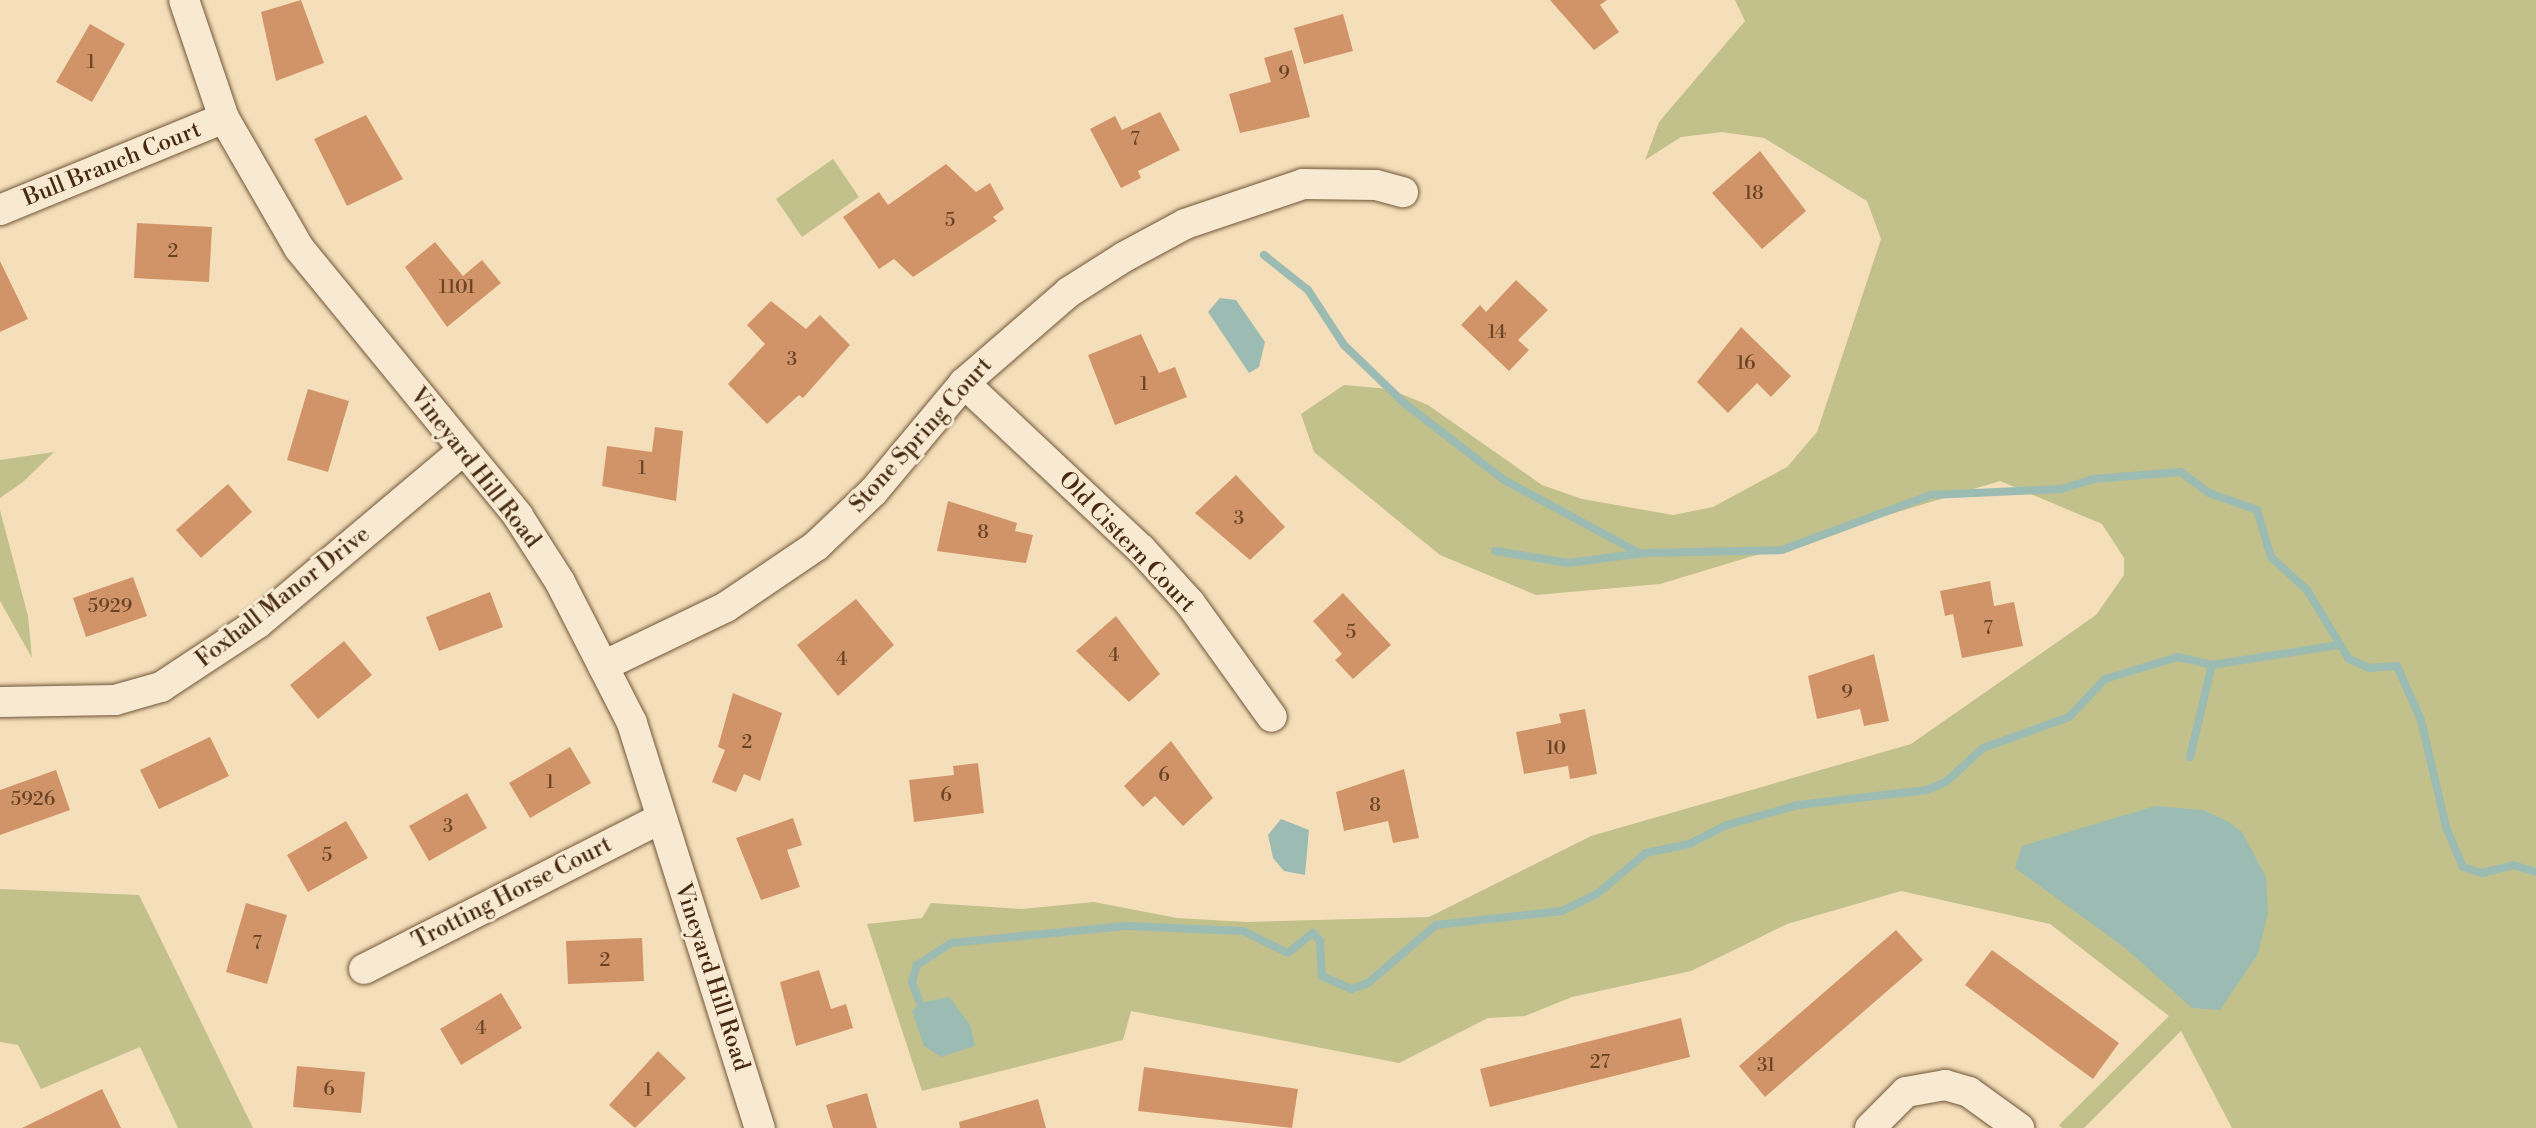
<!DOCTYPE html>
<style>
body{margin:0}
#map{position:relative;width:2536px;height:1128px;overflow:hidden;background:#f5dfba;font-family:"Libre Bodoni",serif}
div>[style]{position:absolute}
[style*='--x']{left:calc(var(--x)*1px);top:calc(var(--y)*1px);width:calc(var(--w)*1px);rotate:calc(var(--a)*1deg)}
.green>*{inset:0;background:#c2c08b}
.water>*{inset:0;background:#9cbcb3}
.stream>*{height:8px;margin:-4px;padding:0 4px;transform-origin:4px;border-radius:4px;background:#9cbcb3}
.building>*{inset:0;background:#d19469}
.roads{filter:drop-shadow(0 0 2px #72573a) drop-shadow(0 0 2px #72573a)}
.street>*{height:30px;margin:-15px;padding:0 15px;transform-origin:15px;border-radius:15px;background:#f8ead2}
span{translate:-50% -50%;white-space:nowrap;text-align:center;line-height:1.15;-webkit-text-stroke:6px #f8ead2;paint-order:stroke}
.number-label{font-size:19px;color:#6a4426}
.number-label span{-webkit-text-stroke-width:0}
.street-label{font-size:23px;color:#472a10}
</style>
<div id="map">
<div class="green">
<div style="clip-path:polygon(1735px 0,2536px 0,2536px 1128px,2232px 1128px,2181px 1031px,2084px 1128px,2062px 1128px,2059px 1125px,2169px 1016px,2050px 924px,1901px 891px,1787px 924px,1691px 971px,1572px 997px,1525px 1016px,1488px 1018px,1399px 1063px,1131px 1011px,1123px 1040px,922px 1091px,867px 924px,922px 918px,931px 903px,1022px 909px,1094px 902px,1177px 918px,1247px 922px,1429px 917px,1591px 836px,1911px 744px,2096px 615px,2124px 575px,2124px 558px,2102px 524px,2000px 481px,1660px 584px,1536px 595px,1440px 555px,1314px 452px,1301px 414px,1344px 385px,1389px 389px,1428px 405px,1542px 485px,1582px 499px,1673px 515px,1713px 507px,1787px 467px,1817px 432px,1881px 239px,1867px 201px,1764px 138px,1722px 132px,1681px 137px,1645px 160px,1659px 122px,1745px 21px)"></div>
<div style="clip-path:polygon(833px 159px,859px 197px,802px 237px,776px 199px)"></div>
<div style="clip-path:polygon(54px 452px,23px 482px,0 498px,0 460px)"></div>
<div style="clip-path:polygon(0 510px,28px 616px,32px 658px,0 601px)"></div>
<div style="clip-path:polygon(0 889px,139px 895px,253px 1128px,178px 1128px,140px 1047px,41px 1089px,18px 1045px,0 1042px)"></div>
</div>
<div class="water">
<div style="clip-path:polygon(1220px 298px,1236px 300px,1265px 342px,1259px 367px,1249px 373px,1208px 312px)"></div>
<div style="clip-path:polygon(2155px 806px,2203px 810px,2229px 822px,2242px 832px,2266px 877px,2268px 913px,2258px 954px,2220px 1010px,2192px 1008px,2124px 947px,2015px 868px,2022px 846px)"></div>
<div style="clip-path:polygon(1281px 819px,1309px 830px,1305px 875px,1284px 871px,1273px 858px,1268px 835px)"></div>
<div style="clip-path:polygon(949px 997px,970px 1025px,975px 1046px,941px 1057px,924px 1046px,912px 1011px,920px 1003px)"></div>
</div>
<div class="stream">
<div style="--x:1264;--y:255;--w:56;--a:38.5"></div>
<div style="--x:1308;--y:290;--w:66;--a:56.8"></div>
<div style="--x:1344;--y:345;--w:83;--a:44"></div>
<div style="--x:1404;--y:403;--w:126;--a:37.6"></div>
<div style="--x:1504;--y:480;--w:151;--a:28.4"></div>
<div style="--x:1495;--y:551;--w:74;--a:9.3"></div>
<div style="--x:1568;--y:563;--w:77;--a:-7.5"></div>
<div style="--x:1644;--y:553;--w:138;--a:-1.2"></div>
<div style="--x:1782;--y:550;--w:159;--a:-20.3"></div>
<div style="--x:1931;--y:495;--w:130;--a:-2.6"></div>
<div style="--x:2061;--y:489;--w:34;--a:-17"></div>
<div style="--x:2093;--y:479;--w:88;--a:-4.5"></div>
<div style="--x:2181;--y:472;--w:35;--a:37"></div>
<div style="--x:2209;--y:493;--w:51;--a:19.5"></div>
<div style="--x:2257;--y:510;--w:49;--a:73.4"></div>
<div style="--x:2271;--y:557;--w:49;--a:42.5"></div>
<div style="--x:2307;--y:590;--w:81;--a:58.7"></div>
<div style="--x:2349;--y:659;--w:22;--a:24"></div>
<div style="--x:2369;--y:668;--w:28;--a:-4"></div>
<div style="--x:2397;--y:666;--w:59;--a:66"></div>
<div style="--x:2421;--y:720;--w:110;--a:76.8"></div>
<div style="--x:2446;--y:827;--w:43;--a:67"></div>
<div style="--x:2463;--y:867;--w:20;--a:18"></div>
<div style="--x:2482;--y:873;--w:32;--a:-14"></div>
<div style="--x:2513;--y:865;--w:24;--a:17"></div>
<div style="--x:2190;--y:757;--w:95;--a:-76.6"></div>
<div style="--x:920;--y:1003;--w:22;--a:-111"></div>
<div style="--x:912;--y:982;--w:18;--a:-74"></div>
<div style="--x:917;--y:965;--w:40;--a:-32.9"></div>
<div style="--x:951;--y:943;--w:175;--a:-5.6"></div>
<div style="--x:1125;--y:926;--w:118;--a:2.4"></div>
<div style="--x:1243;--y:931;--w:50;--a:26.1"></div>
<div style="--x:1288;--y:953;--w:32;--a:-39"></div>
<div style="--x:1313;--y:933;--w:11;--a:49"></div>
<div style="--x:1320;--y:941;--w:35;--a:87"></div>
<div style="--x:1322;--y:976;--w:32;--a:24"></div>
<div style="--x:1351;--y:989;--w:18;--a:-19"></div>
<div style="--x:1368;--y:983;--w:89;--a:-40.5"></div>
<div style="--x:1436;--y:925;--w:127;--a:-6.3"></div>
<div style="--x:1562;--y:911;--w:39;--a:-26"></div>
<div style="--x:1597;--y:894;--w:64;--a:-39.9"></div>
<div style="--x:1646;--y:853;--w:44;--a:-11.8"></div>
<div style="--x:1689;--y:844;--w:42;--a:-26.6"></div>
<div style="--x:1727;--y:825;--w:74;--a:-15.7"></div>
<div style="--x:1798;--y:805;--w:130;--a:-6.6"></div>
<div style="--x:1927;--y:790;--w:22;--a:-24"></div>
<div style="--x:1947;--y:781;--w:49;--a:-42.5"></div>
<div style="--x:1983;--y:748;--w:91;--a:-19.8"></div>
<div style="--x:2069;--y:717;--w:52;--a:-46.5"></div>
<div style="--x:2105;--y:679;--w:76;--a:-16.8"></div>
<div style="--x:2178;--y:657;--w:35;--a:13"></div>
<div style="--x:2212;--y:665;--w:128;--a:-9"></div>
</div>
<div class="building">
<div style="clip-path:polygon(301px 0,324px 63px,276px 81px,261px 12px)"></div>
<div style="clip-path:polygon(1550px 0,1607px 0,1600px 5px,1619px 32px,1594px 50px)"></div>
<div style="clip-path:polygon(1343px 14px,1353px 51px,1304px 64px,1294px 28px)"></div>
<div style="clip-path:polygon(90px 24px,125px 44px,92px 102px,56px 82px)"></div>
<div style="clip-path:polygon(1292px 50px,1310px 117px,1240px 133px,1229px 94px,1271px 82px,1264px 58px)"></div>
<div style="clip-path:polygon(1160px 112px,1180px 150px,1138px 171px,1141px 178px,1121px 188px,1090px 129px,1115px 116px,1122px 130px)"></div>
<div style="clip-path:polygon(366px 115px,403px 179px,347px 206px,314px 139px)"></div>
<div style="clip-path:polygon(1760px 151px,1806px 211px,1762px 249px,1712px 193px)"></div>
<div style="clip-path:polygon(946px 164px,976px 192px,990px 183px,1004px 209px,993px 217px,997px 221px,913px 277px,894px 259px,879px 269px,843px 217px,879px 192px,888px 205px)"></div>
<div style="clip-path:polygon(137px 223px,212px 227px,209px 282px,134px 278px)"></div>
<div style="clip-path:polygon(435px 242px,463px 276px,482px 260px,501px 283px,447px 327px,405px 267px)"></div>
<div style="clip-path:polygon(0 261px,28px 319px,0 332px)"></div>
<div style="clip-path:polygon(1516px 280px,1548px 310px,1518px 340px,1529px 350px,1509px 371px,1461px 325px,1480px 305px,1486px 312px)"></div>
<div style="clip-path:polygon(771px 301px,806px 329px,820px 315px,850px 345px,803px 398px,799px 395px,767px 424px,728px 384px,765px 344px,747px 325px)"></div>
<div style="clip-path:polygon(1741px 327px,1791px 376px,1771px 397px,1757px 383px,1728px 413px,1697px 382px)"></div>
<div style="clip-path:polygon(1141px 334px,1159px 373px,1175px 367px,1187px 397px,1115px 425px,1088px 355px)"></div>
<div style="clip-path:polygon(308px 389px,349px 401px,328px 472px,287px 460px)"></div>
<div style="clip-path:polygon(655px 427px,683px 431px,676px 501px,602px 486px,607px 446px,652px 452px)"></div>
<div style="clip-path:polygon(1236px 475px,1285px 527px,1250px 560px,1195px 513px)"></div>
<div style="clip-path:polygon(228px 484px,252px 512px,201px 558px,176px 530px)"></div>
<div style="clip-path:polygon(948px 501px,1017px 523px,1015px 531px,1033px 535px,1026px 563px,937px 551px)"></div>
<div style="clip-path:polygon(133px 577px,147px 616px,86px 637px,73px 598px)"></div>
<div style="clip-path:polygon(1990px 581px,1994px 606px,2014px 602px,2023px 646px,1962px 658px,1953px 614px,1945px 616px,1940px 591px)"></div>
<div style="clip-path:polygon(490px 592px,503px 627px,439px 651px,426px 617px)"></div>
<div style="clip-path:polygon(1343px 593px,1391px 645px,1353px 679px,1335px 660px,1342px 654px,1313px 621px)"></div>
<div style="clip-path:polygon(856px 599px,894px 645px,838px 696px,797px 645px)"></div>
<div style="clip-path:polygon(1116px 616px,1160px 674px,1129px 702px,1076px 651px)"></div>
<div style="clip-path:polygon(344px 641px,372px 675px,318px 719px,290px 685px)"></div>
<div style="clip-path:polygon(1874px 654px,1889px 721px,1864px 726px,1860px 709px,1817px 719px,1808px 676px)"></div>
<div style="clip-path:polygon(733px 693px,782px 713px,760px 781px,744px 774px,736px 792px,712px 782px,725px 750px,718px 747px)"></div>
<div style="clip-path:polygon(1585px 709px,1597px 774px,1570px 779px,1568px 766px,1524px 774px,1516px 732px,1561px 723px,1559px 714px)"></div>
<div style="clip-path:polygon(210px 737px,229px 776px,159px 809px,140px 770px)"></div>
<div style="clip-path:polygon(1171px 741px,1213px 798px,1183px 826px,1155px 796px,1143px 807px,1124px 786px)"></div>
<div style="clip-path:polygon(570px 747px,591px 783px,530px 818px,509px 783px)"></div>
<div style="clip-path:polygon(978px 763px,984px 813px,914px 822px,909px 780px,954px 775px,953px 766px)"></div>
<div style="clip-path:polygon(1404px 769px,1419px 838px,1393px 843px,1388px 821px,1344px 831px,1336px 792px)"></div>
<div style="clip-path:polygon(56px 770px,70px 810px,0 835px,0 790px)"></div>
<div style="clip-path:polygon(467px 793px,487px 828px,429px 861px,409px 826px)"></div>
<div style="clip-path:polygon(793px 818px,802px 845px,787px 850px,800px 887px,761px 900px,736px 838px)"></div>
<div style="clip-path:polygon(346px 821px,368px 858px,308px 892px,287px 855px)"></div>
<div style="clip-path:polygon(246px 903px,287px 915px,267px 984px,226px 972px)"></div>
<div style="clip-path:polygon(1896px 930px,1923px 960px,1765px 1097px,1739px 1066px)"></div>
<div style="clip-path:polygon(642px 938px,644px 981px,568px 984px,566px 941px)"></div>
<div style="clip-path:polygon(1992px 950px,2119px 1043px,2093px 1079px,1965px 985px)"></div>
<div style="clip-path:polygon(819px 970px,831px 1009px,846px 1004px,853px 1028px,796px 1046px,780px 982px)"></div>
<div style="clip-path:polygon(501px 993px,522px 1028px,461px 1065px,440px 1029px)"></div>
<div style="clip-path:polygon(1681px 1018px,1690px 1057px,1490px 1107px,1480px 1069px)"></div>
<div style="clip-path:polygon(658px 1051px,686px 1078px,635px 1128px,609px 1105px)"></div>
<div style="clip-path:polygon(297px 1066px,365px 1072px,361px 1113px,293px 1107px)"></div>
<div style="clip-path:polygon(1144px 1067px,1298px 1089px,1292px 1128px,1138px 1111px)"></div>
<div style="clip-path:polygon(102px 1089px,121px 1128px,22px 1128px)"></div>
<div style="clip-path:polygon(867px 1093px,877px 1128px,833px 1128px,826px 1105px)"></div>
<div style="clip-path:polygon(1038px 1099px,1046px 1128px,960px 1128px,959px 1122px)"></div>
</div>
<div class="roads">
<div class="street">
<div style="--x:184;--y:0;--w:125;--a:71.3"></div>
<div style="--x:224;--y:118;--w:150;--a:60"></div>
<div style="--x:299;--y:248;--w:346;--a:50.7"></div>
<div style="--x:518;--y:516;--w:78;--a:57.5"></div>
<div style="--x:560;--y:582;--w:158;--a:62.9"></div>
<div style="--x:632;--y:723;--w:425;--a:72.5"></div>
<div style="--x:0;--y:210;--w:242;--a:-22.3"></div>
<div style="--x:964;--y:383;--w:243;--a:43.2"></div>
<div style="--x:1141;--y:549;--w:73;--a:47.8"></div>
<div style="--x:1190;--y:603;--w:140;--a:54.3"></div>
<div style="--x:603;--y:666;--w:136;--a:-25.6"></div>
<div style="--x:726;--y:607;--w:109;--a:-34.1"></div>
<div style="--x:816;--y:546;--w:79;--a:-43.5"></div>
<div style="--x:873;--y:492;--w:142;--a:-50.1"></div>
<div style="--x:964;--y:383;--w:139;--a:-40.9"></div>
<div style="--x:1069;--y:292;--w:65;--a:-32.5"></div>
<div style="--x:1124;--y:257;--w:69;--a:-28.4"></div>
<div style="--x:1185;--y:224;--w:125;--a:-18.7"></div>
<div style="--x:1303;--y:184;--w:73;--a:0.8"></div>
<div style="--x:1376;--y:185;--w:28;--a:15"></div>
<div style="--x:0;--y:702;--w:115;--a:-1"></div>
<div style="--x:115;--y:700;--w:48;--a:-15.8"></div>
<div style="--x:161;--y:687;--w:116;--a:-33.4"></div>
<div style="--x:258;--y:623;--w:267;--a:-40.1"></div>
<div style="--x:364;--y:969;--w:333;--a:-26.9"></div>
<div style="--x:1870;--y:1128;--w:51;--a:-45"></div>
<div style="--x:1906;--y:1092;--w:40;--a:-10"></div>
<div style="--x:1945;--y:1085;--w:25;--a:16"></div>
<div style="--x:1969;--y:1092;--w:62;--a:35.8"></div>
</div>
</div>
<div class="number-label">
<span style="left:91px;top:63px">1</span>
<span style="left:1284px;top:74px">9</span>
<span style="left:1135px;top:140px">7</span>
<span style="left:1754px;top:194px">18</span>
<span style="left:950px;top:221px">5</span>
<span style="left:173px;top:252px">2</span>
<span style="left:457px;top:288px">1101</span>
<span style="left:1497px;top:333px">14</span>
<span style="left:792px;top:360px">3</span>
<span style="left:1746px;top:364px">16</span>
<span style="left:1144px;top:385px">1</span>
<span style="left:642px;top:469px">1</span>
<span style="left:1239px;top:519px">3</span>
<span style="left:983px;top:533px">8</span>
<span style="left:110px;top:607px">5929</span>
<span style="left:1988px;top:629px">7</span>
<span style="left:1351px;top:633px">5</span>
<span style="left:1114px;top:656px">4</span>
<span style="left:842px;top:660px">4</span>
<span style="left:1847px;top:693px">9</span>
<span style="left:747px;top:743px">2</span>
<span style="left:1556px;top:749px">10</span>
<span style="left:1164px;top:776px">6</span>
<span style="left:550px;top:783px">1</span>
<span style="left:946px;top:796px">6</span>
<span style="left:33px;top:800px">5926</span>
<span style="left:1375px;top:806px">8</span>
<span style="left:448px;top:827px">3</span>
<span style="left:327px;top:856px">5</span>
<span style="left:257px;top:944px">7</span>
<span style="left:605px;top:961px">2</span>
<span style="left:481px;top:1029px">4</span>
<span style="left:1600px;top:1063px">27</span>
<span style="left:1766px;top:1066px">31</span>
<span style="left:329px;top:1090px">6</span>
<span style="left:648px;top:1091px">1</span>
</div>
<div class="street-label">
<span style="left:112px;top:164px;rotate:-22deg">Bull Branch Court</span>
<span style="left:921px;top:435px;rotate:-48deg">Stone Spring Court</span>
<span style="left:475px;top:468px;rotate:52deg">Vineyard Hill Road</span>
<span style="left:1127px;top:542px;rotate:46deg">Old Cistern Court</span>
<span style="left:283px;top:597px;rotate:-38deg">Foxhall Manor Drive</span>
<span style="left:512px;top:893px;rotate:-27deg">Trotting Horse Court</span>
<span style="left:712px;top:977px;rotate:72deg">Vineyard Hill Road</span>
</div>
</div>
